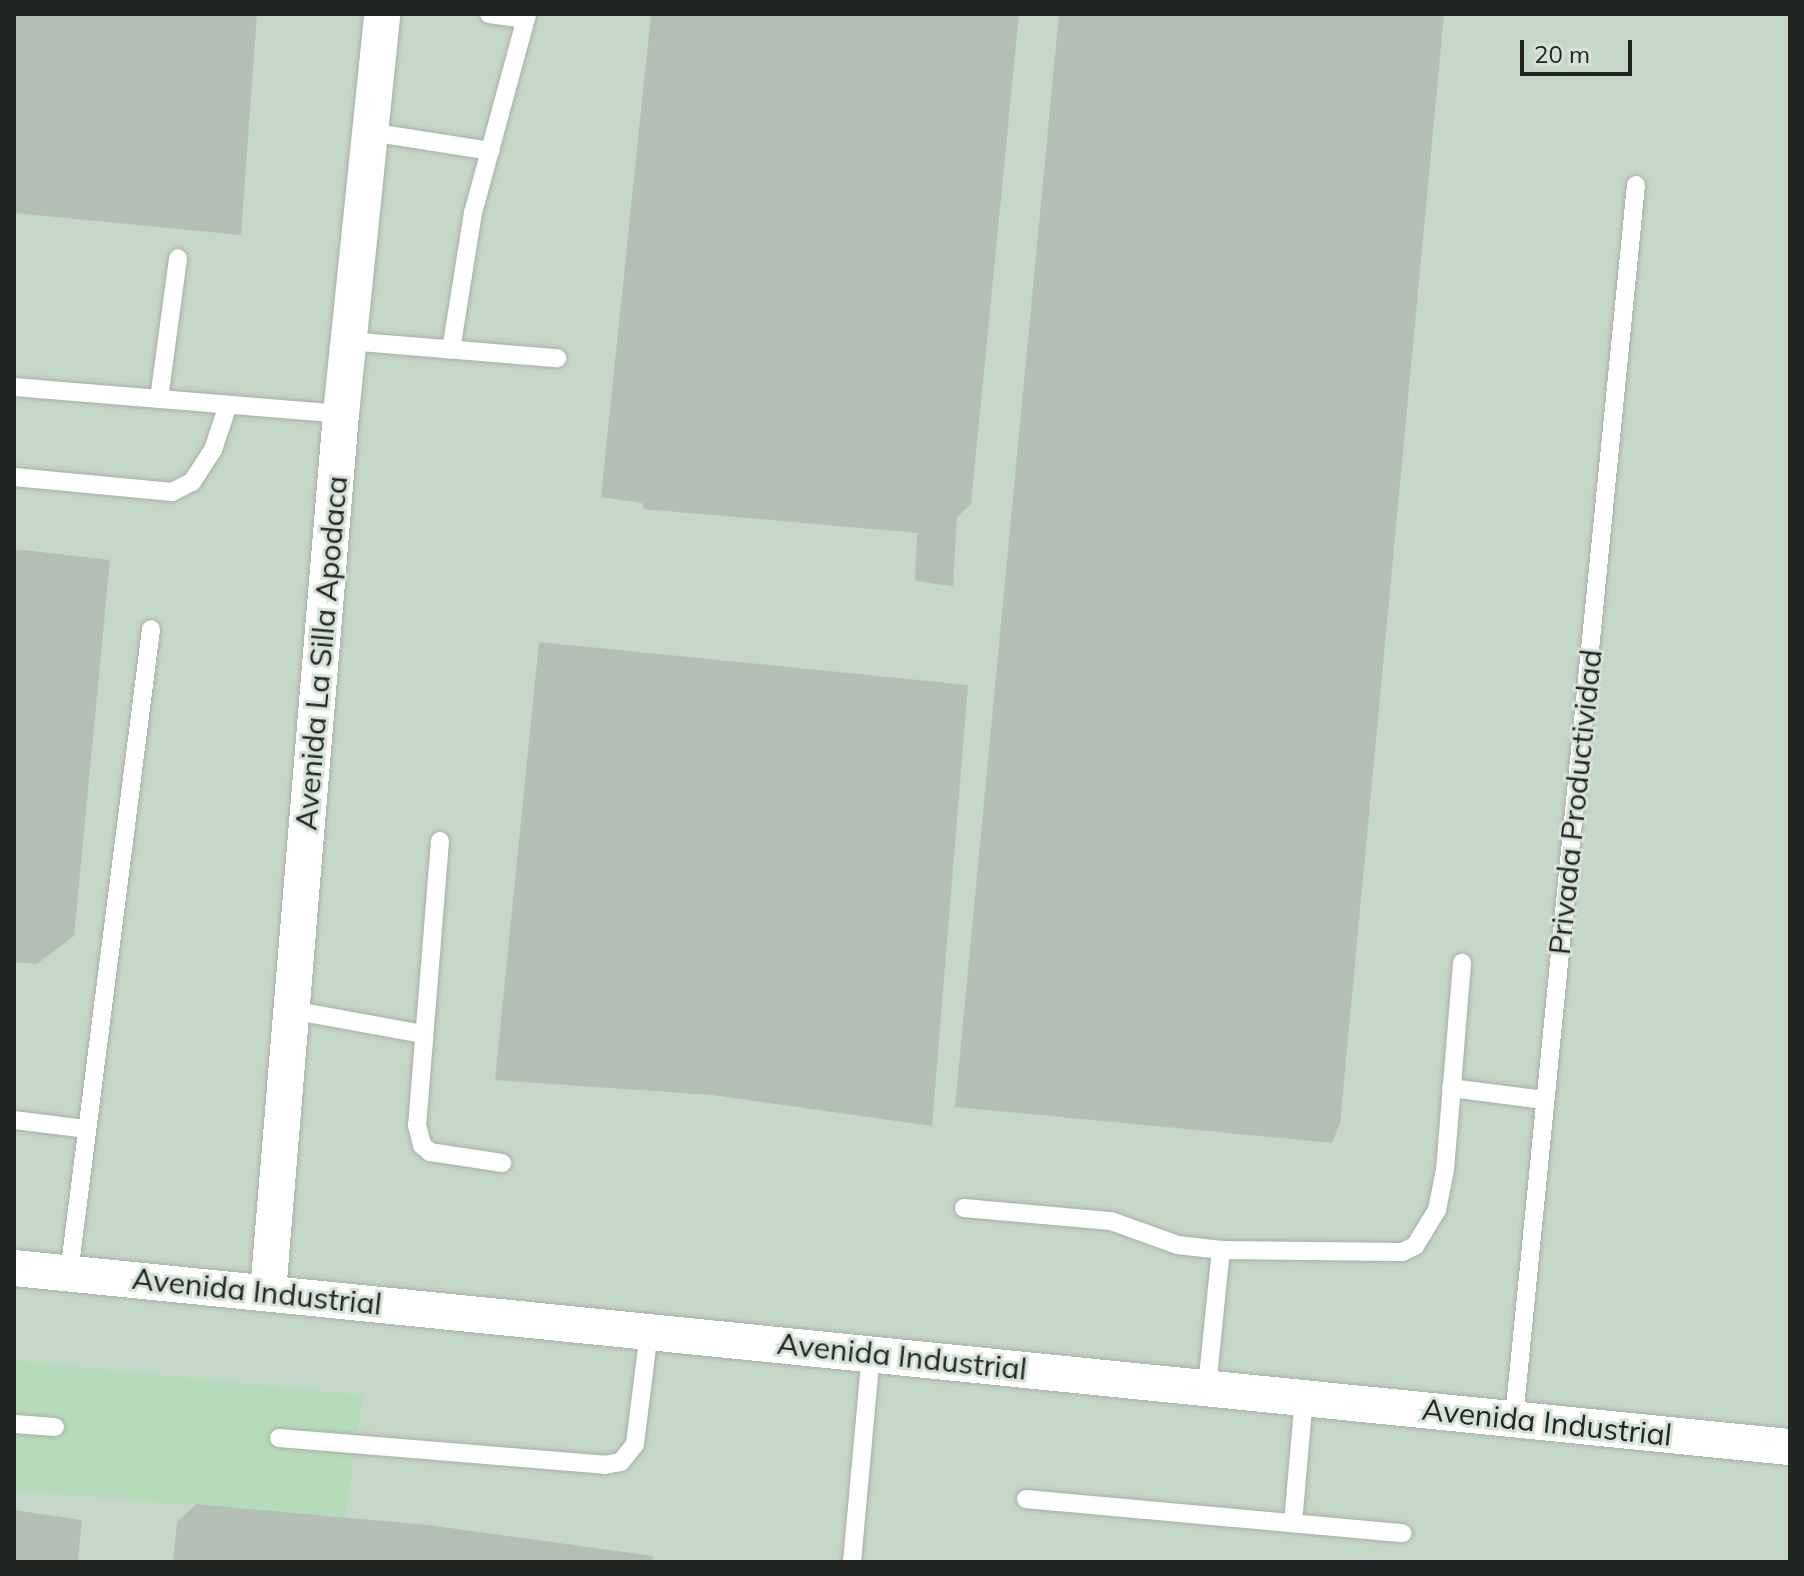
<!DOCTYPE html>
<style>
body{margin:0}
#map{position:relative;width:1804px;height:1576px;overflow:hidden;background:#d6e2d7;font-family:Mulish,sans-serif}
div>[style]{position:absolute}
[style*='--x']{left:calc(var(--x)*1px);top:calc(var(--y)*1px);width:calc(var(--w)*1px);rotate:calc(var(--a)*1deg)}
.built>*{inset:0;background:#c5d7c7}
.green>*{inset:0;background:#b6dbba}
.building>*{inset:0;background:#b3bfb5}
.roads{filter:drop-shadow(0 0 2px #a5b1a6) drop-shadow(0 0 2px #a5b1a6)}
.lane>*{height:18px;margin:-9px;padding:0 9px;transform-origin:9px;border-radius:9px;background:#fff}
.street>*{height:36px;margin:-18px;padding:0 18px;transform-origin:18px;border-radius:18px;background:#fff}
span{translate:-50% -50%;white-space:nowrap;text-align:center;line-height:1.15;-webkit-text-stroke:6px #d6e2d7;paint-order:stroke}
.street-label{font-size:30px;color:#212622}
.frame{position:absolute;inset:0;border:16px solid #212622;pointer-events:none}
.scale{position:absolute;left:1520px;top:40px;width:112px;height:36px;box-sizing:border-box;border:4px solid #212622;border-top:0;padding-left:10px;font-size:24px;line-height:28px;white-space:nowrap;color:#212622;-webkit-text-stroke:6px #d6e2d7;paint-order:stroke}
</style>
<div id="map">
<div class="built">
<div style="clip-path:polygon(14px 14px,1790px 14px,1790px 1562px,14px 1562px)"></div>
</div>
<div class="green">
<div style="clip-path:polygon(14px 1360px,363px 1395px,345px 1517px,14px 1491px)"></div>
</div>
<div class="building">
<div style="clip-path:polygon(14px 14px,257px 14px,241px 235px,14px 213px)"></div>
<div style="clip-path:polygon(651px 14px,1019px 14px,971px 504px,957px 517px,953px 586px,915px 581px,917px 533px,644px 509px,642px 503px,601px 497px)"></div>
<div style="clip-path:polygon(1059px 14px,1444px 14px,1340px 1123px,1332px 1143px,955px 1107px)"></div>
<div style="clip-path:polygon(14px 549px,110px 560px,74px 936px,37px 964px,14px 962px)"></div>
<div style="clip-path:polygon(539px 642px,968px 685px,932px 1126px,712px 1095px,495px 1080px)"></div>
<div style="clip-path:polygon(196px 1504px,428px 1525px,653px 1556px,652px 1562px,173px 1562px,177px 1522px)"></div>
<div style="clip-path:polygon(14px 1510px,82px 1520px,78px 1562px,14px 1562px)"></div>
</div>
<div class="roads">
<div class="lane">
<div style="--x:489;--y:14;--w:37;--a:8"></div>
<div style="--x:370;--y:132;--w:122;--a:8.9"></div>
<div style="--x:348;--y:341;--w:210;--a:4.7"></div>
<div style="--x:451;--y:350;--w:139;--a:-80.9"></div>
<div style="--x:473;--y:213;--w:206;--a:-74.8"></div>
<div style="--x:14;--y:387;--w:328;--a:4.7"></div>
<div style="--x:159;--y:399;--w:142;--a:-82.3"></div>
<div style="--x:14;--y:477;--w:159;--a:5.4"></div>
<div style="--x:172;--y:492;--w:22;--a:-27"></div>
<div style="--x:192;--y:482;--w:38;--a:-57"></div>
<div style="--x:213;--y:450;--w:47;--a:-71.6"></div>
<div style="--x:440;--y:841;--w:285;--a:94.6"></div>
<div style="--x:417;--y:1125;--w:21;--a:76"></div>
<div style="--x:422;--y:1145;--w:11;--a:41"></div>
<div style="--x:430;--y:1152;--w:73;--a:8.7"></div>
<div style="--x:291;--y:1010;--w:134;--a:10.3"></div>
<div style="--x:1451;--y:1088;--w:95;--a:7.3"></div>
<div style="--x:14;--y:1120;--w:73;--a:7.1"></div>
<div style="--x:964;--y:1208;--w:148;--a:5.1"></div>
<div style="--x:1111;--y:1221;--w:71;--a:19.7"></div>
<div style="--x:1178;--y:1245;--w:43;--a:6.6"></div>
<div style="--x:1221;--y:1250;--w:181;--a:0.6"></div>
<div style="--x:1402;--y:1252;--w:14;--a:-25"></div>
<div style="--x:1415;--y:1246;--w:42;--a:-58.6"></div>
<div style="--x:1437;--y:1210;--w:41;--a:-78.7"></div>
<div style="--x:1445;--y:1170;--w:208;--a:-85.3"></div>
<div style="--x:69;--y:1273;--w:649;--a:-82.74"></div>
<div style="--x:1207;--y:1387;--w:138;--a:-84.2"></div>
<div style="--x:1514;--y:1418;--w:1239;--a:-84.35"></div>
<div style="--x:14;--y:1424;--w:41;--a:4.2"></div>
<div style="--x:279;--y:1438;--w:327;--a:4.7"></div>
<div style="--x:605;--y:1465;--w:16;--a:-11"></div>
<div style="--x:621;--y:1462;--w:23;--a:-52"></div>
<div style="--x:635;--y:1444;--w:114;--a:-82.9"></div>
<div style="--x:1026;--y:1499;--w:378;--a:5.2"></div>
<div style="--x:1293;--y:1523;--w:126;--a:-85"></div>
<div style="--x:852;--y:1562;--w:210;--a:-84.8"></div>
</div>
<div class="street">
<div style="--x:14;--y:1268;--w:1785;--a:5.76"></div>
<div style="--x:268;--y:1292;--w:881;--a:-85.25"></div>
<div style="--x:341;--y:414;--w:402;--a:-84.1"></div>
</div>
</div>
<div class="street-label">
<span style="left:321px;top:653px;rotate:-85deg">Avenida La Silla Apodaca</span>
<span style="left:1575px;top:802px;rotate:-84deg">Privada Productividad</span>
<span style="left:257px;top:1291px;rotate:6deg">Avenida Industrial</span>
<span style="left:902px;top:1356px;rotate:6deg">Avenida Industrial</span>
<span style="left:1547px;top:1422px;rotate:6deg">Avenida Industrial</span>
</div>
<div class="frame"></div>
<div class="scale">20 m</div>
</div>
